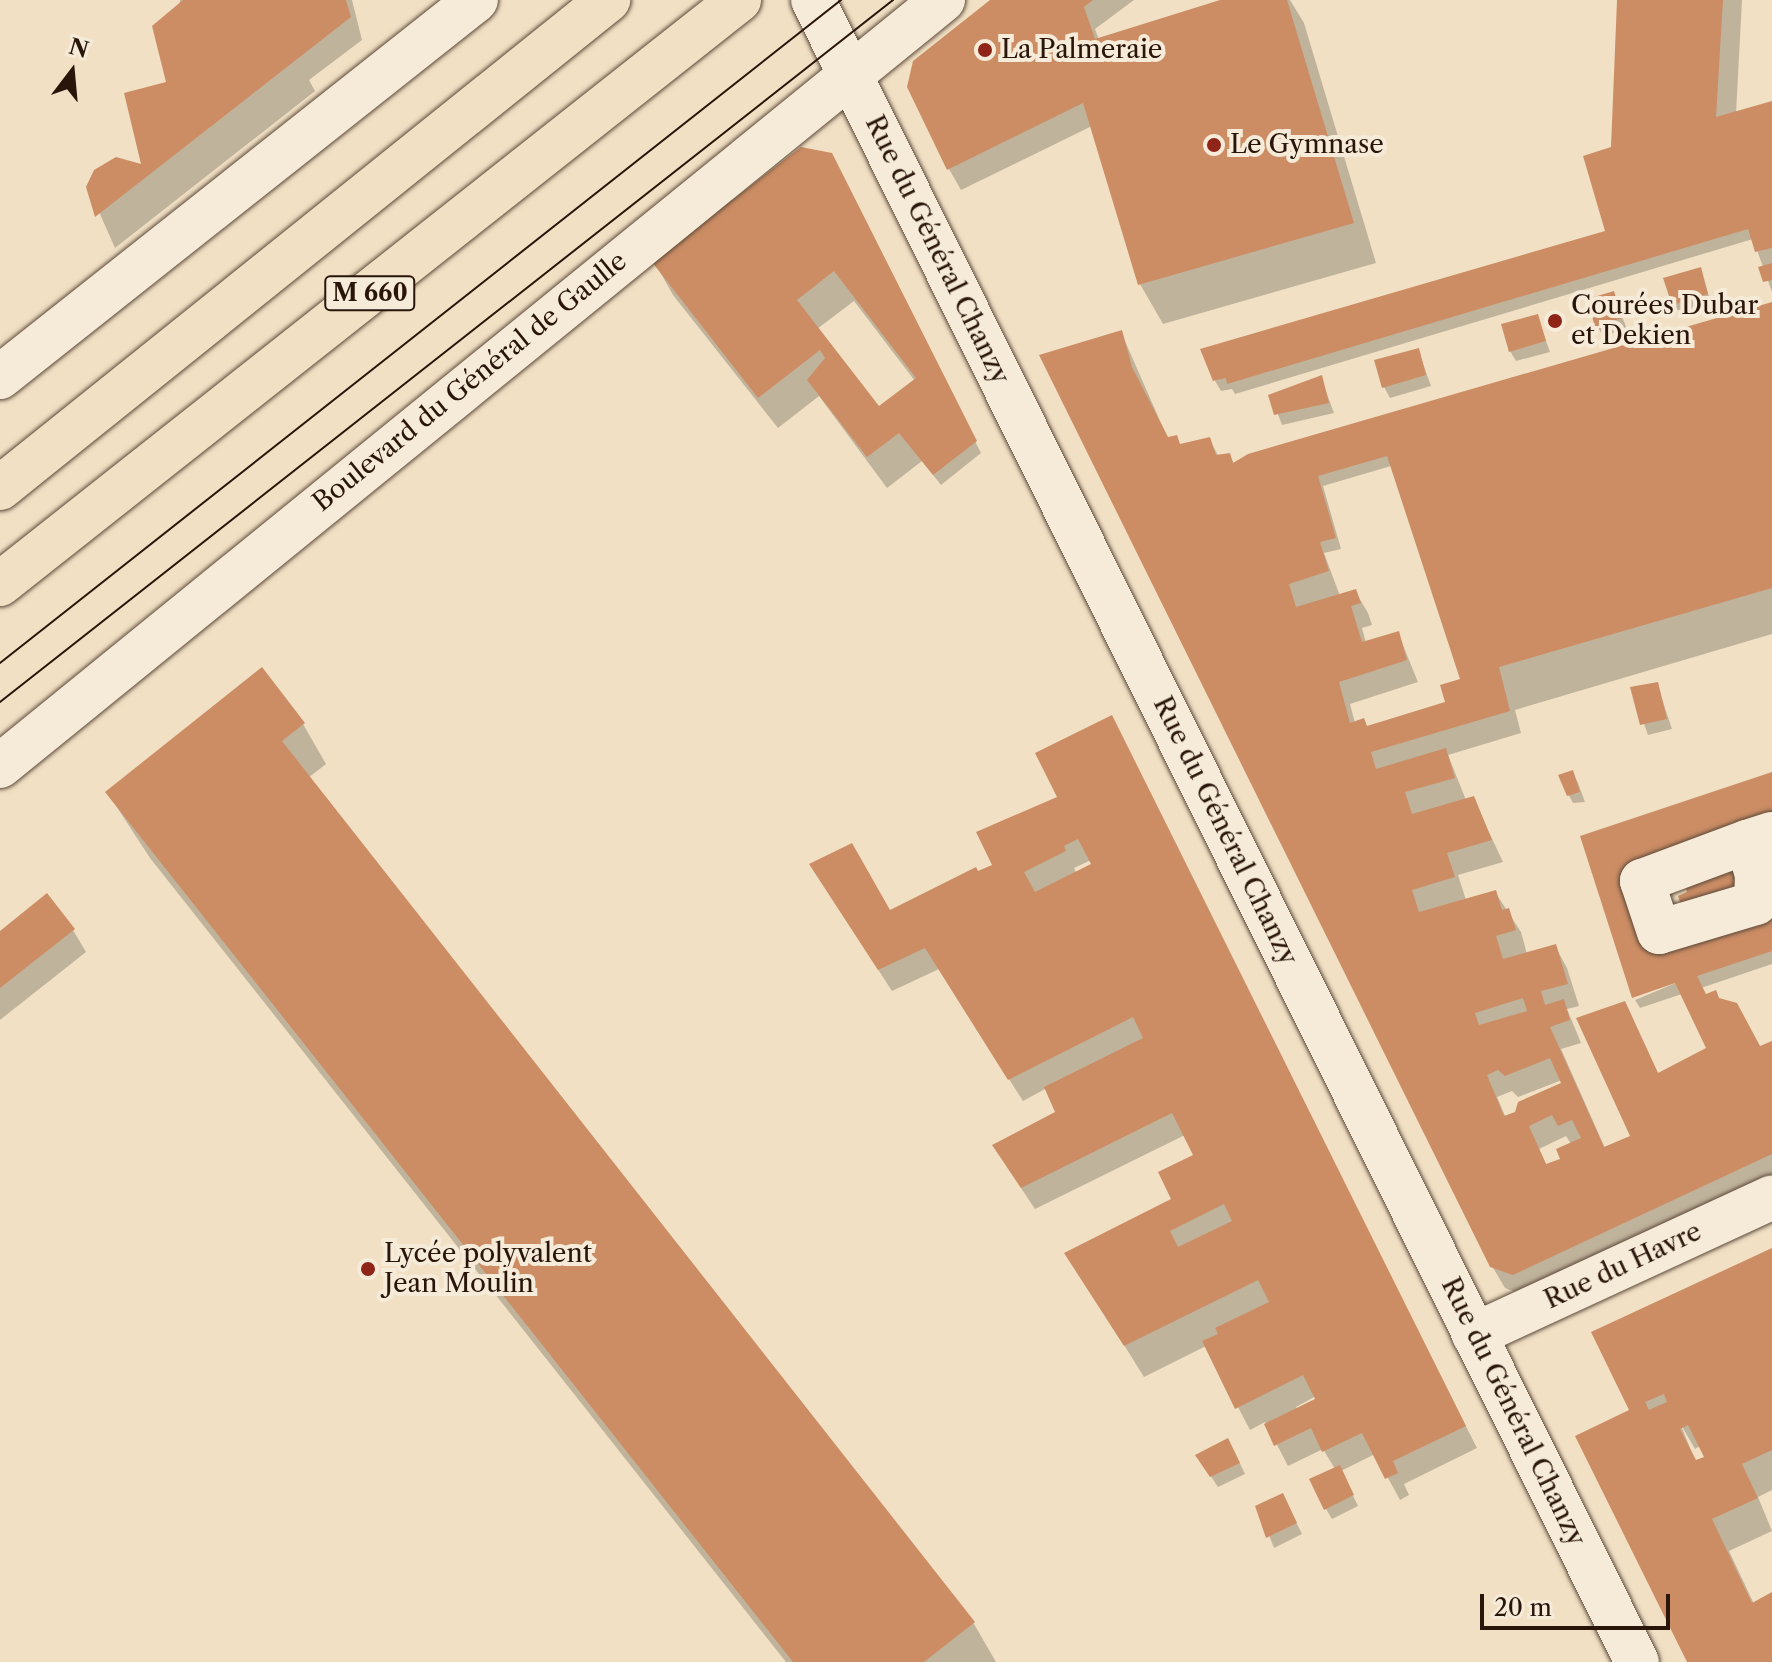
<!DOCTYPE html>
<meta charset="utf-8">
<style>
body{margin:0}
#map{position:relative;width:1772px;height:1662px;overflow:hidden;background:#f1e0c4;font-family:"Libre Caslon Text",serif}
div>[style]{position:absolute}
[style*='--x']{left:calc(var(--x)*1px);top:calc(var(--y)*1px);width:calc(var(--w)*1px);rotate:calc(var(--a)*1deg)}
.shadow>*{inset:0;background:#0003}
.building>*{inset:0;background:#cc8d65}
.roads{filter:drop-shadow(0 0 2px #5b4838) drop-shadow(0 0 2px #5b4838)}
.minor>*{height:44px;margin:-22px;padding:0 22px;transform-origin:22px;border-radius:22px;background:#f6ebd9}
.major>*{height:44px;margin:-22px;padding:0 22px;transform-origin:22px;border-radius:22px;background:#f1e0c4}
.tram>*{height:2px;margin:-1px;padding:0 1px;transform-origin:1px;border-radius:1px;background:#29150a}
.dots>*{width:22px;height:22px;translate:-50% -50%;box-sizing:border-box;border:4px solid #f6ebd9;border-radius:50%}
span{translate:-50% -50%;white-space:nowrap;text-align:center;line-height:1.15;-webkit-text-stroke:8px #f6ebd9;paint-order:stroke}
.shield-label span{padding:2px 6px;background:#f6ebd9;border:2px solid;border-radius:6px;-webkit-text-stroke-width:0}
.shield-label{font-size:24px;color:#29150a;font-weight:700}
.poi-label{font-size:26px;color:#29150a}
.left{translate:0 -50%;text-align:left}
.street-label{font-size:26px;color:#29150a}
.north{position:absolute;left:32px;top:32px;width:80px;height:80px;-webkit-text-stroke:6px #f6ebd9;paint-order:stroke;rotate:16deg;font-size:22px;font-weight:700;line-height:32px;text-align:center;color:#29150a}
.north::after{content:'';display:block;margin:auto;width:28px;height:36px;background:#29150a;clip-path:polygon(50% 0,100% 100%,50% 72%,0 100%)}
.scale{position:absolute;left:1480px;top:1594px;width:190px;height:36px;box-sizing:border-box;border:4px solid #29150a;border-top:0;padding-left:10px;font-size:24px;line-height:28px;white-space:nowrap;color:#29150a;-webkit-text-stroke:6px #f6ebd9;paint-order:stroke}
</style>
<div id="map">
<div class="shadow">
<div style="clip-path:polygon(180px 0,352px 0,362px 40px,309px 80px,315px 91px,115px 248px,88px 187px,144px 167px,168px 84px)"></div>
<div style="clip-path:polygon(993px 0,1134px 0,1095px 29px,1099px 40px,1227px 0,1290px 0,1304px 23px,1376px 263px,1163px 324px,1140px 284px,1092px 126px,961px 190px,949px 169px)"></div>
<div style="clip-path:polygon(1619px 0,1742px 0,1736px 114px,1772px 103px,1772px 292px,1753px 239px,1235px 394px,1232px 389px,1221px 391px,1215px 381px,1607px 232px)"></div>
<div style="clip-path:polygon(evenodd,831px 155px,981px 453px,941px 485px,922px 461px,887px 488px,819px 396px,778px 428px,673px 295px,655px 263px,831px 155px,854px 301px,915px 381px,879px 409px,817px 329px,854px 301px)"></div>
<div style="clip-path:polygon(1700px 269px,1712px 305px,1680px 314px,1674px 304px)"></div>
<div style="clip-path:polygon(1613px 294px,1627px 329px,1603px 336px,1597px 326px)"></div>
<div style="clip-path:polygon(evenodd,1772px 303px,1772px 634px,1515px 710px,1521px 733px,1448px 755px,1466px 800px,1473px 798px,1503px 862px,1458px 875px,1466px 900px,1495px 892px,1521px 932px,1527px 954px,1555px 946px,1567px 968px,1579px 1006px,1567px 1009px,1581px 1043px,1561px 1049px,1605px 1148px,1632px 1137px,1624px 1003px,1659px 1075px,1709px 1049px,1682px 994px,1640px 1008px,1635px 1000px,1678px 982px,1633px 996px,1583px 837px,1772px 774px,1625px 885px,1644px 949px,1772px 907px,1772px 964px,1701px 988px,1706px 996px,1720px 1001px,1760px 1048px,1772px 1043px,1772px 1182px,1527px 1296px,1505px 1288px,1492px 1266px,1041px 356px,1121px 332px,1168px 439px,1180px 445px,1209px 439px,1219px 457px,1229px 455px,1235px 465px,1772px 303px,1391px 466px,1462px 680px,1447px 704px,1368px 728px,1355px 723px,1350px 704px,1418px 682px,1398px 633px,1366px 643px,1362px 628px,1372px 625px,1368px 613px,1355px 591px,1340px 596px,1324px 553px,1341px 549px,1323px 486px,1391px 466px,1772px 303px,1562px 1080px,1563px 1084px,1506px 1118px,1497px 1097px,1512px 1091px,1518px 1097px,1562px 1080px,1772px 303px,1566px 1136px,1571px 1144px,1563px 1160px,1547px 1166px,1539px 1149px,1566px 1136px)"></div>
<div style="clip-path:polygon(1537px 316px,1550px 352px,1516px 361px,1510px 351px)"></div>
<div style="clip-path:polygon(1418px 350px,1431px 386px,1390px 398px,1384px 387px)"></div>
<div style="clip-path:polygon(1321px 378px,1334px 413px,1282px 425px,1271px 396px)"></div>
<div style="clip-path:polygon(1657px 684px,1672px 729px,1648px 735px,1632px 689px)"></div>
<div style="clip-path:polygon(303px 724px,326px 764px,308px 778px,974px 1624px,996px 1662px,786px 1662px,150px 858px,107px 792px)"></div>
<div style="clip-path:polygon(1572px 772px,1578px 783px,1585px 802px,1573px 803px,1567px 792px)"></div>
<div style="clip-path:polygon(evenodd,1059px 798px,1381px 1259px,1477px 1448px,1404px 1484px,1409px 1495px,1400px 1500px,1375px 1454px,1341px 1471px,1358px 1506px,1332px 1519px,1326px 1509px,1335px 1469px,1323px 1449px,1288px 1466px,1265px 1422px,1250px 1430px,1206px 1346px,1144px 1377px,1067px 1254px,1174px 1200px,1196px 1156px,1185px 1135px,1035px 1209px,1007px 1167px,1058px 1113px,1047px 1088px,1023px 1101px,939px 969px,892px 991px,824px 886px,889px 913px,994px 866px,1059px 798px,1091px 860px,1094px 865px,1077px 874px,1074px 868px,1091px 860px,1059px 798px,1316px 1396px,1318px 1400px,1297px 1410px,1296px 1407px,1316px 1396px)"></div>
<div style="clip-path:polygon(73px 930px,86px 952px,0 1020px,0 933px)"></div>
<div style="clip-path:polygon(evenodd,1772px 1249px,1772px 1490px,1758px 1497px,1772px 1531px,1729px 1551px,1754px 1604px,1772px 1595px,1772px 1662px,1690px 1662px,1632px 1411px,1772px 1249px,1680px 1423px,1695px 1449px,1701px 1445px,1707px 1458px,1696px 1463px,1680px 1423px)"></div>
<div style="clip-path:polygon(1234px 1451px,1245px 1474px,1218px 1487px,1204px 1466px)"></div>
<div style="clip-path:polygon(1288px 1506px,1302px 1534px,1274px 1548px,1258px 1507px)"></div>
</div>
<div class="building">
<div style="clip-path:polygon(183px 0,346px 0,351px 17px,95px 217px,86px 187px,94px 170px,116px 157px,141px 164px,124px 93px,166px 82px,152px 26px)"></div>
<div style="clip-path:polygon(990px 0,1093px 0,1084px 7px,1095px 39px,1220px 0,1287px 0,1354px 223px,1138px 285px,1083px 103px,947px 170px,907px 87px,913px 61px)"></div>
<div style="clip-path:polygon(1617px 0,1723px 0,1716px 117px,1772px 101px,1772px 248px,1755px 252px,1748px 229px,1227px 384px,1226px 378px,1213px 381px,1200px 349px,1605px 231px,1583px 156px,1611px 147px)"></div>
<div style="clip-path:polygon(evenodd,801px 147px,832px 153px,977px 441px,933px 475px,899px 433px,867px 457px,807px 380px,825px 358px,820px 350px,758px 398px,652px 262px,801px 147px,834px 271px,916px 378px,879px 406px,797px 300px,834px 271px)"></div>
<div style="clip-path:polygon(1772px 263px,1772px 280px,1763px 282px,1758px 267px)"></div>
<div style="clip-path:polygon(1701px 267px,1708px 294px,1672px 305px,1663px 278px)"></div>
<div style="clip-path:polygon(1614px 291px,1622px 318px,1595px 327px,1587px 299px)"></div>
<div style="clip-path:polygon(evenodd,1772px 302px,1772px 588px,1499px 667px,1510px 711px,1371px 752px,1376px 769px,1446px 748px,1455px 778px,1405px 792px,1412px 814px,1474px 796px,1492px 840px,1447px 853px,1455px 877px,1412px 890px,1419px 912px,1496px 890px,1502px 910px,1509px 908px,1516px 930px,1496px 936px,1503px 959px,1556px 944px,1568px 984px,1541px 991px,1545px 1005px,1564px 999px,1570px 1020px,1550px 1027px,1604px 1147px,1630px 1136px,1576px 1018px,1625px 1001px,1658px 1073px,1706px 1048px,1675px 983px,1632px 998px,1580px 836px,1772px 772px,1772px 821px,1621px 874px,1642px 947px,1772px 905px,1772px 951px,1697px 976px,1706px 994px,1716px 990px,1719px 998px,1737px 1003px,1760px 1046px,1772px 1041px,1772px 1154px,1513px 1275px,1490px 1267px,1039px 355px,1122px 330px,1132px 367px,1168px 437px,1177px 435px,1180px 444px,1210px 437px,1216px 455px,1230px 453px,1233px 463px,1248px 454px,1772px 302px,1387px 456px,1460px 679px,1440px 685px,1445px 702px,1367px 726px,1364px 718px,1350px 723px,1339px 682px,1407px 660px,1399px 631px,1362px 642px,1351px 606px,1361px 603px,1356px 589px,1296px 607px,1289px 584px,1329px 571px,1320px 542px,1336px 538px,1318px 476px,1387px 456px,1772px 302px,1523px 998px,1527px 1011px,1479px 1025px,1475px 1013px,1523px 998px,1772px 302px,1550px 1058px,1561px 1083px,1518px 1102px,1515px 1112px,1504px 1116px,1487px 1075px,1498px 1070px,1505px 1076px,1550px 1058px,1772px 302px,1552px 1115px,1558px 1126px,1572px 1120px,1581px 1138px,1556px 1149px,1560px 1159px,1546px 1164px,1529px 1126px,1552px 1115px)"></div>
<div style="clip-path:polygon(1538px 314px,1546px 341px,1509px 352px,1501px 324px)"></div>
<div style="clip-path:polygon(1419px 348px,1426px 375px,1382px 388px,1374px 360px)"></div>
<div style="clip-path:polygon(1322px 375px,1329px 403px,1274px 415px,1268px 395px)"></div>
<div style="clip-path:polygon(262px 667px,305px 723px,282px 741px,975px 1622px,924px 1662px,793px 1662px,105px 792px)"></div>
<div style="clip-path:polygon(1658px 682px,1667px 719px,1640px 725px,1630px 687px)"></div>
<div style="clip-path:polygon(evenodd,1112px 715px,1466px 1426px,1393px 1461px,1398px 1473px,1385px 1479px,1362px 1433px,1322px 1452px,1311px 1428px,1274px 1446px,1264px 1424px,1315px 1399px,1303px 1375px,1235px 1409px,1202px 1341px,1218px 1334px,1215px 1328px,1269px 1302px,1258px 1280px,1124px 1346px,1064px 1253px,1171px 1199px,1158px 1172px,1193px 1155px,1172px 1113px,1021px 1188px,992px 1145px,1055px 1112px,1044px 1087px,1143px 1038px,1133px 1017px,1008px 1080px,925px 948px,878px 970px,809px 864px,852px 843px,890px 910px,976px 867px,978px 871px,992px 865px,976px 832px,1057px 797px,1035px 753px,1112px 715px,1078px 839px,1091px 864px,1035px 892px,1024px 872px,1066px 851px,1064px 846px,1078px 839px,1112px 715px,1224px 1204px,1232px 1221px,1178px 1247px,1170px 1231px,1224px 1204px)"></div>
<div style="clip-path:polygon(1573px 770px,1580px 792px,1567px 796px,1558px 775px)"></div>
<div style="clip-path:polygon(1742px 855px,1748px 891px,1683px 911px,1678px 896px,1687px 892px,1682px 875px)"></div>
<div style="clip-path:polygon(47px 893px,75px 929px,0 988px,0 931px)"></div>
<div style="clip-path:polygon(evenodd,1772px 1248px,1772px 1450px,1742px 1464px,1758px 1498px,1712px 1519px,1752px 1603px,1772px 1592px,1772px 1662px,1687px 1662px,1575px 1436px,1629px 1410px,1591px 1332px,1772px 1248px,1664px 1394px,1667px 1402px,1649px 1410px,1645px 1402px,1664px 1394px,1772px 1248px,1688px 1425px,1704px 1457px,1696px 1460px,1680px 1429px,1688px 1425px)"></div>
<div style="clip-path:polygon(1228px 1438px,1240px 1463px,1210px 1477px,1195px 1455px)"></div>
<div style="clip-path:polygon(1340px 1465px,1354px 1495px,1324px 1510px,1309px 1479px)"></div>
<div style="clip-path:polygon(1283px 1493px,1297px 1523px,1266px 1538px,1255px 1506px)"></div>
</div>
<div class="roads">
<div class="minor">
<div style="--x:813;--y:0;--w:1855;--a:63.63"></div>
<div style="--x:0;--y:377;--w:607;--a:-38.38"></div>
<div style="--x:0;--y:766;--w:1215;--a:-39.09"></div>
<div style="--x:1747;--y:842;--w:34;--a:73"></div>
<div style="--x:1757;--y:874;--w:29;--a:92"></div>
<div style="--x:1756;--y:903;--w:101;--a:163.4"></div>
<div style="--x:1659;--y:932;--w:54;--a:-108.4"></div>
<div style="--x:1642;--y:881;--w:112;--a:-20.4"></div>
<div style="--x:1747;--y:842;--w:26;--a:-18"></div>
<div style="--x:1474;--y:1335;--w:328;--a:-24.8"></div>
</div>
<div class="major">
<div style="--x:0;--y:488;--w:780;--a:-38.75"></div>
<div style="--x:0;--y:584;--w:942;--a:-38.32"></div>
</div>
</div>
<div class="tram">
<div style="--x:0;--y:663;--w:1071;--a:-38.25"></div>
<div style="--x:0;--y:702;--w:1136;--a:-38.17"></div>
</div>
<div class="dots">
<div style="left:985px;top:50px;background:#8f2418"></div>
<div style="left:1214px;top:145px;background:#8f2418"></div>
<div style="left:1555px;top:321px;background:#8f2418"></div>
<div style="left:368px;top:1269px;background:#8f2418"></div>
</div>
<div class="shield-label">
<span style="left:370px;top:293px">M 660</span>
</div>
<div class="poi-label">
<span class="left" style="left:1001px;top:50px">La Palmeraie</span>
<span class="left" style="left:1230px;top:145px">Le Gymnase</span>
<span class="left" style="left:1571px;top:321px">Courées Dubar<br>et Dekien</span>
<span class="left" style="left:384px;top:1269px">Lycée polyvalent<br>Jean Moulin</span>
</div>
<div class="street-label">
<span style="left:937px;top:250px;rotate:64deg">Rue du Général Chanzy</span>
<span style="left:470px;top:382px;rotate:-39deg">Boulevard du Général de Gaulle</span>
<span style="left:1225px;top:831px;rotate:64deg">Rue du Général Chanzy</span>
<span style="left:1623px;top:1266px;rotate:-25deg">Rue du Havre</span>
<span style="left:1513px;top:1412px;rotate:64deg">Rue du Général Chanzy</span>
</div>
<div class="north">N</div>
<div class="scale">20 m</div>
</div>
